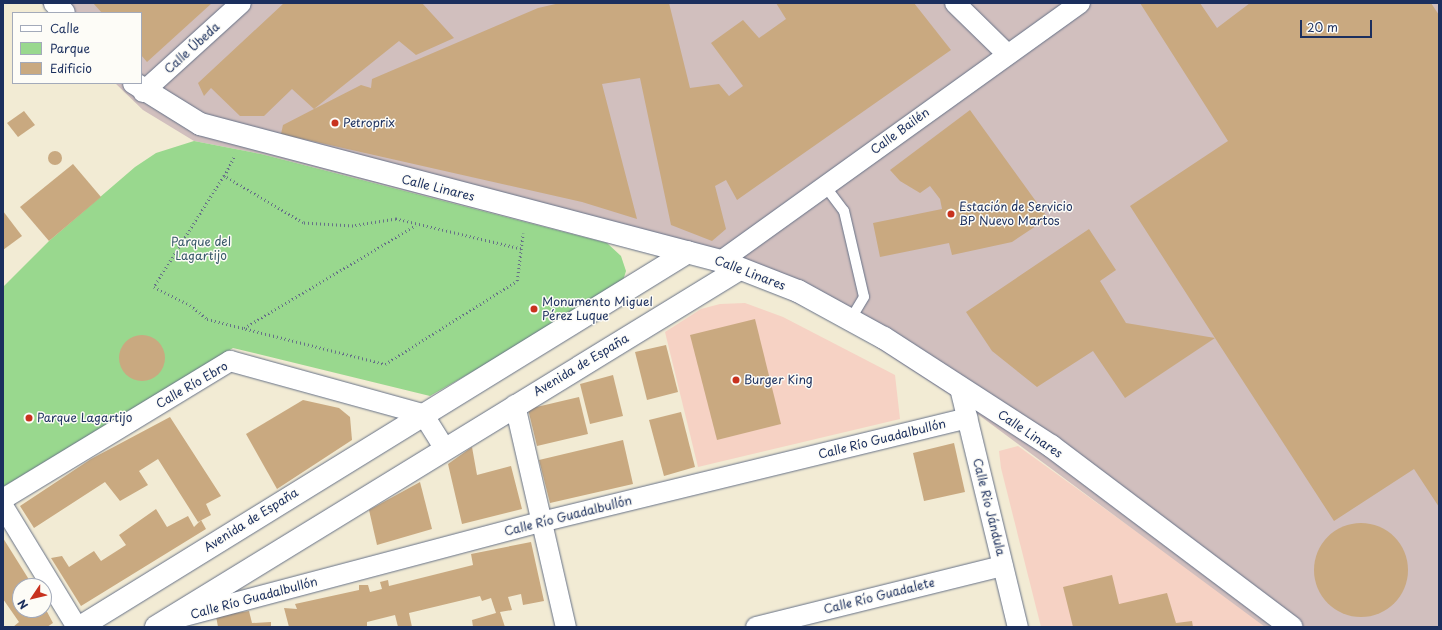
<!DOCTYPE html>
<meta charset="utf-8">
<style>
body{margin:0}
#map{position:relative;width:1442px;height:630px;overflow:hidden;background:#f2ebd4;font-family:"Playpen Sans",sans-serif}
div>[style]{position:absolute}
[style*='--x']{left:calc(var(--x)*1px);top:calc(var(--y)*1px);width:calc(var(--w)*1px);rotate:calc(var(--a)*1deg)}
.built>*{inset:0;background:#f6d2c4}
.industrial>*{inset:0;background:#d1bfbe}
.green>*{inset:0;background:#99d88e}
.building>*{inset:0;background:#c9a980}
.round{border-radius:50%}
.path>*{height:2.5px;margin-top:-1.25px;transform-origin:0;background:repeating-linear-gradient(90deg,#667187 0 1px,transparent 0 4px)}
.roads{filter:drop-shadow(0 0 1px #667187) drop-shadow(0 0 1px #667187)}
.service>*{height:10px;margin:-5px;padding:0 5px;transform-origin:5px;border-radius:5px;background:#fff}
.minor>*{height:20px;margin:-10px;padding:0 10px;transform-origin:10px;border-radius:10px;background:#fff}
.tertiary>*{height:22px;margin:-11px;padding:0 11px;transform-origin:11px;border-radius:11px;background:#fff}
.secondary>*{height:22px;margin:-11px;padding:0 11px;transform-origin:11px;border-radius:11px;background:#fff}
.dots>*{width:11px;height:11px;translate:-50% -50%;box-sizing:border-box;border:2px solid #fdfcf7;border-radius:50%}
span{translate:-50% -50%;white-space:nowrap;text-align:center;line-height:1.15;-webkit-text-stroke:3px #fdfcf7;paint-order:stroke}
.street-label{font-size:12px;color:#1b2f5e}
.poi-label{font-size:12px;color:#1b2f5e}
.left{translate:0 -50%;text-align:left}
.park-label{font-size:12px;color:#3a596a}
.frame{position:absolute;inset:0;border:4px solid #1b2f5e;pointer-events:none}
.legend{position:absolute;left:12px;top:12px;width:130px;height:72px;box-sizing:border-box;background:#fdfcf7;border:1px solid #a3aaba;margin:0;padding:5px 7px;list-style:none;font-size:12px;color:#1b2f5e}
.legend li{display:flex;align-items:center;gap:8px;height:20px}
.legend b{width:20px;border:1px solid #a3aaba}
.north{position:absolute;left:12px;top:578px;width:40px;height:40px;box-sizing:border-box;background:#fdfcf7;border:1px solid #a3aaba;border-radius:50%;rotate:235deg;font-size:11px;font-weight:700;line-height:16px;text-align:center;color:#1b2f5e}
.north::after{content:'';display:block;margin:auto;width:14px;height:18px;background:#c8321e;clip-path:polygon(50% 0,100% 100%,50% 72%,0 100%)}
.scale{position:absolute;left:1300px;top:20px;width:72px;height:18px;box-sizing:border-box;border:2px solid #1b2f5e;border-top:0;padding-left:5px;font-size:12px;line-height:14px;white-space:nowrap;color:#1b2f5e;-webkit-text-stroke:3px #fdfcf7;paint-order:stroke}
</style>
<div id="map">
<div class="built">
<div style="clip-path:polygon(745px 303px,783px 317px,895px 375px,900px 419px,698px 467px,665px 332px,701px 309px,720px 304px)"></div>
<div style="clip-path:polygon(1018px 446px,1226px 596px,1265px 627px,1041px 627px,1001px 468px,999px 451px)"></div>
</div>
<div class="industrial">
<div style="clip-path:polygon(41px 3px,1439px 3px,1439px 627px,1265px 627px,964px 404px,847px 328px,773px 292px,702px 267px,261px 154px,194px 141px,143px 110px,115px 83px,141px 83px,141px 13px,50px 13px)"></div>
</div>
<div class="green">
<div style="clip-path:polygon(194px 141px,261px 154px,607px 243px,621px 256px,626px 271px,621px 287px,430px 396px,233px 348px,3px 487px,3px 287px,49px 241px,135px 167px,156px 153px)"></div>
</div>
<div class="building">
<div style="clip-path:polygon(93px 3px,212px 3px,147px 62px,141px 55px,141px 13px,102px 13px)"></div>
<div style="clip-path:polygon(284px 3px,422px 3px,454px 38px,416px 55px,399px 41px,314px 109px,361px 85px,371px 88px,372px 79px,538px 8px,560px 3px,669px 3px,690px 88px,719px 84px,729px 96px,743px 86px,711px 43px,743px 20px,759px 38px,786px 19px,776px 3px,914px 3px,951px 50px,737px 200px,726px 180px,715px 186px,726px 229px,712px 241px,671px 225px,640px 78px,602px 84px,637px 219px,582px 202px,281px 134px,283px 125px,314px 109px,292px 89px,264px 116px,240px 116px,211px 88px,204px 96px,198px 83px)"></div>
<div style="clip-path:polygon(1140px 3px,1200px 3px,1217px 28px,1250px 3px,1431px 3px,1439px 15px,1439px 507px,1414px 469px,1334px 521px,1215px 338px,1125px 398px,1093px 351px,1037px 387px,992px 351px,966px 312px,1089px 229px,1116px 270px,1100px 281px,1126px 323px,1215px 338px,1130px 206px,1228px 141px)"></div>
<div style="clip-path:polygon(970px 110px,1048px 218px,1012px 242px,952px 255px,949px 243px,880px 257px,873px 223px,942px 209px,940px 199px,930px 186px,920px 193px,900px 181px,890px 170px)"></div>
<div style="clip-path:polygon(24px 111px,35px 125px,18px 137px,7px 123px)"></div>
<div class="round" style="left:48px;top:151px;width:14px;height:14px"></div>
<div style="clip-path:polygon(73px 164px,101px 197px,49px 241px,20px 207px)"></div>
<div style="clip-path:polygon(3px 211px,22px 236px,3px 250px)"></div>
<div style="clip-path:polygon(755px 319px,781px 424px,717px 440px,690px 335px)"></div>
<div class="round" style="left:119px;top:335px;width:46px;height:46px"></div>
<div style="clip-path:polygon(666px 345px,678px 392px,647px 400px,635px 352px)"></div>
<div style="clip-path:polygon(613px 375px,623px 416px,590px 424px,580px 384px)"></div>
<div style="clip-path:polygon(579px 397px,588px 434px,537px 446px,528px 409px)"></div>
<div style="clip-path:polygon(303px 400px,339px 408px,350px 417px,352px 440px,277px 489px,246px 434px)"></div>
<div style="clip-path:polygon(681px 412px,695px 467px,664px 476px,649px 420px)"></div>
<div style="clip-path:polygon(170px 417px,221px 496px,206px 504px,211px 515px,198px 522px,158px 459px,139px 471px,148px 485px,120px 501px,105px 482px,34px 528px,20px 506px,91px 459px)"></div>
<div style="clip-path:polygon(623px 440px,633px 484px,550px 503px,539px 460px)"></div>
<div style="clip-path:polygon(954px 443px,965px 492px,924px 501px,913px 453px)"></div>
<div style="clip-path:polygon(472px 447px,477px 475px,511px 466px,522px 509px,462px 524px,448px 464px)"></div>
<div style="clip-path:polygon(420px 482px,432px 529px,377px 545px,369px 510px)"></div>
<div style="clip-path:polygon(156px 509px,167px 527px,188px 516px,194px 527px,201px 520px,206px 529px,81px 606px,51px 558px,62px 556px,69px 567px,94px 551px,101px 561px,126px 545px,119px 535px)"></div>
<div class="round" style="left:1314px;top:523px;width:94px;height:94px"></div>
<div style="clip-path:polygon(3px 538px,33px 586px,20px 586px,20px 610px,44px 610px,44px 606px,53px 623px,47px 627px,13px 627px,19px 622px,3px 599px)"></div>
<div style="clip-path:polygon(531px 542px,544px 601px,523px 605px,521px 594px,508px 597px,512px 610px,500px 612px,505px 627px,473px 627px,472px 620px,496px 613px,491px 598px,482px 601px,480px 596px,409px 613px,412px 627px,398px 627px,395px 615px,367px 622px,367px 627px,289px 627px,284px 608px,297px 609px,295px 604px,359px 590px,359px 585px,368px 585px,370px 592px,382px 589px,380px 582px,388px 580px,389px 586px,473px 565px,471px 554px)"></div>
<div style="clip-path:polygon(1112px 575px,1119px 604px,1167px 593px,1176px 623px,1192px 621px,1193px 627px,1073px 627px,1063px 587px)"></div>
<div style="clip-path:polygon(249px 611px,252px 623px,271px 622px,271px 627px,218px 627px,216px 616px)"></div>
</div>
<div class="path">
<div style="--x:224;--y:176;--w:21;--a:-62"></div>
<div style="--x:521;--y:249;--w:129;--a:-166.5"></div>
<div style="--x:396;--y:219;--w:44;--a:170.8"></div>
<div style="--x:353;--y:226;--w:50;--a:-176.6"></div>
<div style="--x:303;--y:223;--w:92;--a:-149.3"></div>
<div style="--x:224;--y:176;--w:131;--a:122.2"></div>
<div style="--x:154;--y:287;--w:40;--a:26.6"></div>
<div style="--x:190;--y:305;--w:22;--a:39"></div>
<div style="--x:207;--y:319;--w:184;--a:14.2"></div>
<div style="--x:385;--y:364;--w:156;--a:-32.2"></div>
<div style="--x:517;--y:281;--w:48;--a:-82.9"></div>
<div style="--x:244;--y:328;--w:200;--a:-30.9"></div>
</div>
<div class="roads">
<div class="service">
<div style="--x:825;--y:186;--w:31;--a:53"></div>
<div style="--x:844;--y:211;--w:88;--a:76.9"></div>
<div style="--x:864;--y:297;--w:26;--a:121"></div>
</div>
<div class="minor">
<div style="--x:955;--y:3;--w:71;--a:44.4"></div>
<div style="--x:143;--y:92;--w:132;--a:-42.2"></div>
<div style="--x:721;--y:261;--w:442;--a:-35.7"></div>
<div style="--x:960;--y:388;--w:246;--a:76.4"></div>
<div style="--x:515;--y:405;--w:228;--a:77.1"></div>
<div style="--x:3;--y:499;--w:266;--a:-31.3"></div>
<div style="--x:230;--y:361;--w:200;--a:15.4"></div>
<div style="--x:423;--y:414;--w:40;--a:58"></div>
<div style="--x:3;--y:506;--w:142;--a:58.6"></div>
<div style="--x:177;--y:618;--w:376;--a:-14.8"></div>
<div style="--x:541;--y:522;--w:439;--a:-13.7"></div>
<div style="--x:756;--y:627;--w:254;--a:-13.9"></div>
</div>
<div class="tertiary">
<div style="--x:80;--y:627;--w:714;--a:-31.67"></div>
<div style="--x:156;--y:627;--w:683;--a:-31.53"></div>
</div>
<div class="secondary">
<div style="--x:55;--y:3;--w:13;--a:48"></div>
<div style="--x:134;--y:83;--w:78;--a:31.8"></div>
<div style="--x:200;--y:124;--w:539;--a:14.73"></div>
<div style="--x:721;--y:261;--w:83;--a:21.3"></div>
<div style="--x:798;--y:291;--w:98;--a:28.7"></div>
<div style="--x:884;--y:338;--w:199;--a:32.9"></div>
<div style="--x:1051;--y:446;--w:301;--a:37"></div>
</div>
</div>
<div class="dots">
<div style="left:335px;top:123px;background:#c8321e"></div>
<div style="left:951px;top:214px;background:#c8321e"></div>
<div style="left:534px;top:309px;background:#c8321e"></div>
<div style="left:736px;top:380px;background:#c8321e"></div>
<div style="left:29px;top:418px;background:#c8321e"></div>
</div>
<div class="street-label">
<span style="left:192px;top:48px;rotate:-42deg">Calle Úbeda</span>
<span style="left:900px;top:131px;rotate:-36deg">Calle Bailén</span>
<span style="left:438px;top:188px;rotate:14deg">Calle Linares</span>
<span style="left:750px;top:273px;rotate:21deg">Calle Linares</span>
<span style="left:581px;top:365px;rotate:-31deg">Avenida de España</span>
<span style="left:192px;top:385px;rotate:-30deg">Calle Río Ebro</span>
<span style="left:1030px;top:434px;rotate:34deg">Calle Linares</span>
<span style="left:882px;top:439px;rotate:-14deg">Calle Río Guadalbullón</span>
<span style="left:989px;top:507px;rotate:76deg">Calle Rio Jándula</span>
<span style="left:568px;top:516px;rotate:-14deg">Calle Río Guadalbullón</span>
<span style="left:251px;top:520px;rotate:-32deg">Avenida de España</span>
<span style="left:879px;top:596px;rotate:-14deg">Calle Río Guadalete</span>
<span style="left:254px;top:598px;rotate:-15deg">Calle Río Guadalbullón</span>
</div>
<div class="poi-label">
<span class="left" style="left:343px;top:123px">Petroprix</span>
<span class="left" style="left:959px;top:214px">Estación de Servicio<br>BP Nuevo Martos</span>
<span class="left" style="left:542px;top:309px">Monumento Miguel<br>Pérez Luque</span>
<span class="left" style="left:744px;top:380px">Burger King</span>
<span class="left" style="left:37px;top:418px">Parque Lagartijo</span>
</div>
<div class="park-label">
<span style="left:201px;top:249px">Parque del<br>Lagartijo</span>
</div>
<div class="frame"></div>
<ul class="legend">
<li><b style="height:5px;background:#fff"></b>Calle</li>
<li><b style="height:11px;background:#99d88e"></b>Parque</li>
<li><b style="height:11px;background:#c9a980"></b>Edificio</li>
</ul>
<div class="north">N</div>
<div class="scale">20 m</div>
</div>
